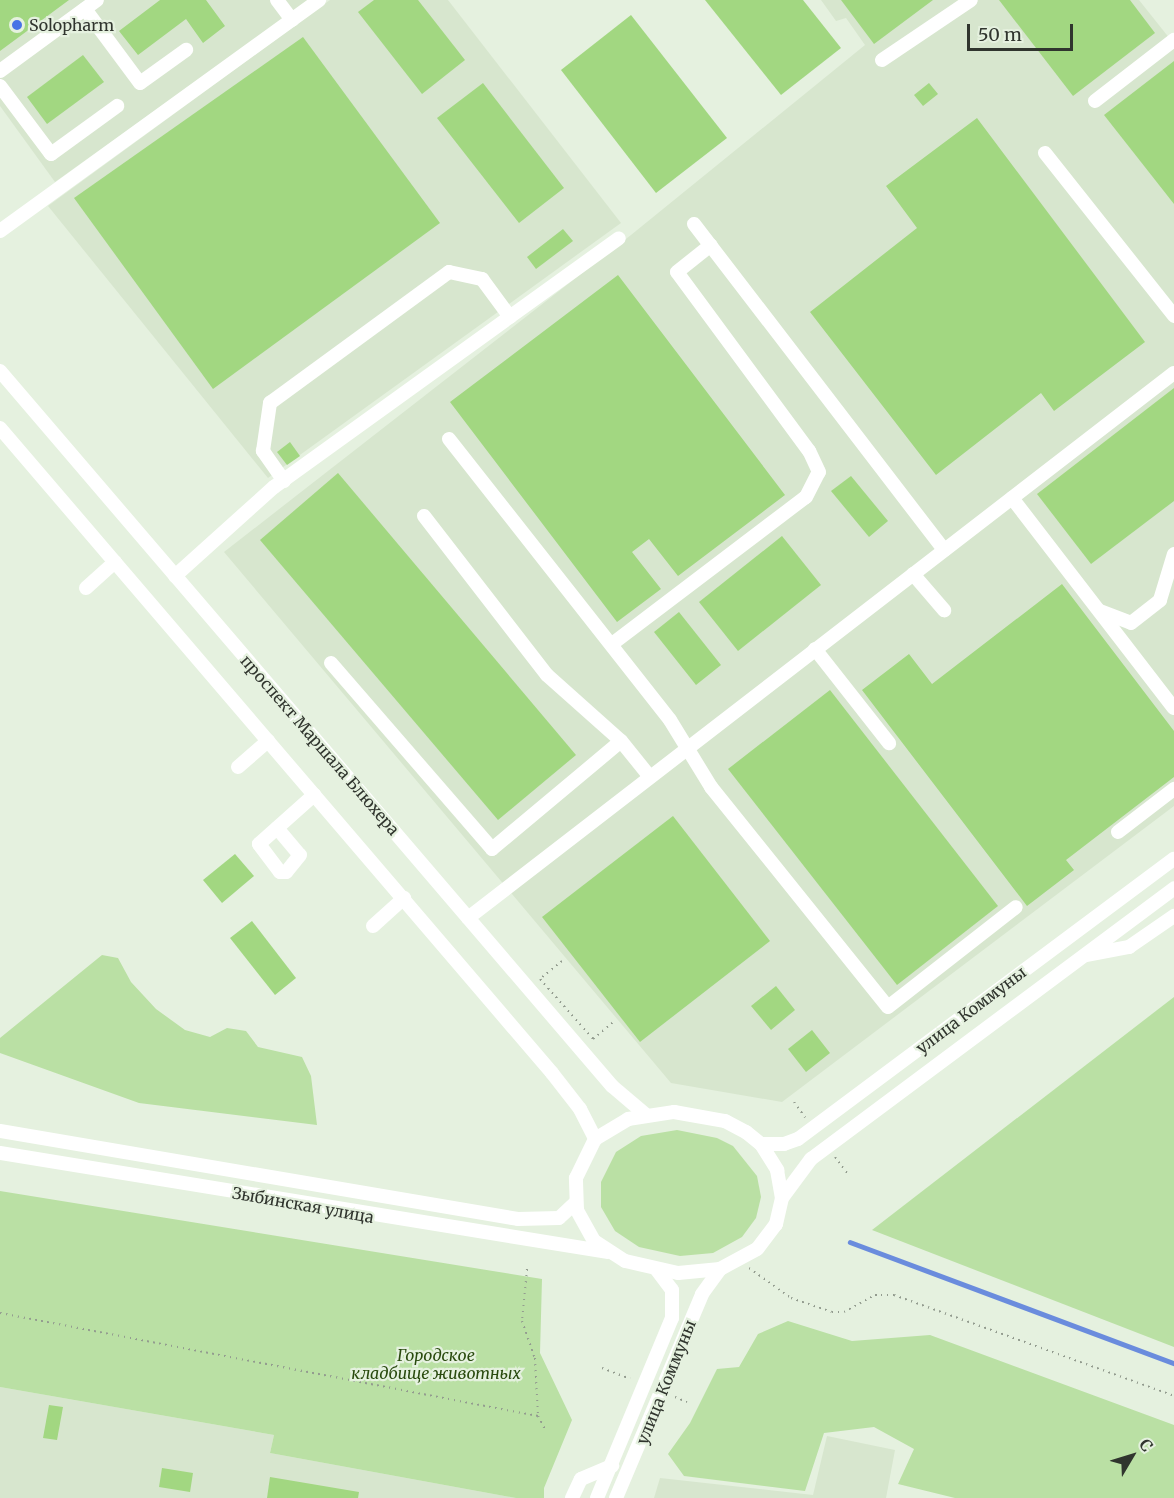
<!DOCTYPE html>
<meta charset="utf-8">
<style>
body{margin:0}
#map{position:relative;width:1174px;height:1498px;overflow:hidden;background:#e5f1df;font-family:Merriweather,serif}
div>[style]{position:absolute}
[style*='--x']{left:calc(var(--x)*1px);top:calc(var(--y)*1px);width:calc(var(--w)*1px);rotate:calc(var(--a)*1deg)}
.built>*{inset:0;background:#d7e6ce}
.green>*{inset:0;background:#bae0a4}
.stream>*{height:4.5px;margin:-2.25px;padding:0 2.25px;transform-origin:2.25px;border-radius:2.25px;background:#6a8cdd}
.building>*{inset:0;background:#a2d781}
.path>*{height:2px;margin-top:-1px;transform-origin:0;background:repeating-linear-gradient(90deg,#939c8f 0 1.5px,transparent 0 6px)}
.minor>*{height:14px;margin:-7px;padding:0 7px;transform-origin:7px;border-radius:7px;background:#fff}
.dots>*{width:16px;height:16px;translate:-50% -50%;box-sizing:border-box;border:3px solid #e5f1df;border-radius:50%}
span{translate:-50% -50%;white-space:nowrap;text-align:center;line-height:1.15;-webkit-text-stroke:4.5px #e5f1df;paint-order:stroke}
.poi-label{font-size:16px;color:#30352e}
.left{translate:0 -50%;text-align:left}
.street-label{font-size:16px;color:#30352e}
.park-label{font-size:16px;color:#294a0e;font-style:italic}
.north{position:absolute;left:1102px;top:1426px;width:60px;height:60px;-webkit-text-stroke:4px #e5f1df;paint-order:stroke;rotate:52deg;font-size:16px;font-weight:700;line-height:24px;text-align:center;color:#30352e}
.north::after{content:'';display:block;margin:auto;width:21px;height:27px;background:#30352e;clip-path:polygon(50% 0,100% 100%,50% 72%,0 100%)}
.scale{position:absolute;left:967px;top:24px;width:106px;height:27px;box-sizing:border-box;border:3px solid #30352e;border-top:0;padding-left:8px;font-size:18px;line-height:21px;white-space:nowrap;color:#30352e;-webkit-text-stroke:4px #e5f1df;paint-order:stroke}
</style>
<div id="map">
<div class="built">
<div style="clip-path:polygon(0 0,309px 0,55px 182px,0 106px)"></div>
<div style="clip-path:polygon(330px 0,448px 0,621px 223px,268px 478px,48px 206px)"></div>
<div style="clip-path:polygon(821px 0,1139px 0,1174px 44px,1174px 806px,782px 1102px,671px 1083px,224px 552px,631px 235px,865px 45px,846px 18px,836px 21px)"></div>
<div style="clip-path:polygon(0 1387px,274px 1435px,270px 1453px,516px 1498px,0 1498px)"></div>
<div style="clip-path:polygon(827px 1436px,895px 1450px,886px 1498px,654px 1498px,660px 1478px,813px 1495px)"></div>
</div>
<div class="green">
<div style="clip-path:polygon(102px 955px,118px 958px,131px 982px,156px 1009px,185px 1030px,210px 1037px,227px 1028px,246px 1031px,258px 1047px,302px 1057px,311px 1076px,317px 1125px,139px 1103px,0 1053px,0 1038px)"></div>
<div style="clip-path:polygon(1174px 997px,1174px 1347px,872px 1230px)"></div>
<div style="clip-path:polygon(677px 1130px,717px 1138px,733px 1146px,757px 1176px,761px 1197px,756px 1218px,742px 1237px,713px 1253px,680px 1256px,639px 1247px,615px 1231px,601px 1207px,601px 1182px,616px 1152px,641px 1136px)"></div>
<div style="clip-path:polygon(0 1191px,542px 1279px,540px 1353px,572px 1420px,544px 1488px,544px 1498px,516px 1498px,270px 1453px,274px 1435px,0 1387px)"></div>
<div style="clip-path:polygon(788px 1321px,852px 1341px,930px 1335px,1174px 1425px,1174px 1498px,955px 1498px,898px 1484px,914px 1449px,874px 1427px,824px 1433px,805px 1491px,684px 1476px,668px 1454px,690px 1423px,717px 1369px,739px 1367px,758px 1334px)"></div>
</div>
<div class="stream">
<div style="--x:850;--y:1242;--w:346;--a:20.5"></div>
</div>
<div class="building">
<div style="clip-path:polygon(0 0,69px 0,0 51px)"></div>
<div style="clip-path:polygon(160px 0,206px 0,225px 26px,203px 43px,186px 19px,138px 55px,119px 31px)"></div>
<div style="clip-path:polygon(374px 0,418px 0,465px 60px,422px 94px,358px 12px)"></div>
<div style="clip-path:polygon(705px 0,803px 0,841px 48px,781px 95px)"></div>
<div style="clip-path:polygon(841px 0,933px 0,874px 44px)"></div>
<div style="clip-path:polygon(999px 0,1130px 0,1155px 33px,1073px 96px)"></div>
<div style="clip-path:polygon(631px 15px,727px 138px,656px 193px,561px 70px)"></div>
<div style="clip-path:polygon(303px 37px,440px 223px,213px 389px,74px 198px)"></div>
<div style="clip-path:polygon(83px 55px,104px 82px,47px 124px,27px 97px)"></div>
<div style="clip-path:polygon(1174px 61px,1174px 204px,1104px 115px)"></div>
<div style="clip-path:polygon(483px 83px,564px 188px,519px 223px,437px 118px)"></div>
<div style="clip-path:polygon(929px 83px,938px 94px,923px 106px,914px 95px)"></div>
<div style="clip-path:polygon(977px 118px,1145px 342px,1054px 411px,1041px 393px,936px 475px,810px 312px,917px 228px,886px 186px)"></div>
<div style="clip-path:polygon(563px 229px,573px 241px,536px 269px,527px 257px)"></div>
<div style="clip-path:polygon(618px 275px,785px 495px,678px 576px,649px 539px,632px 552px,661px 589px,617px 622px,450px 402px)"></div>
<div style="clip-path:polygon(1174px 388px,1174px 501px,1091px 564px,1037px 494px)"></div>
<div style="clip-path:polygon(290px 442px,300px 456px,287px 465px,277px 452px)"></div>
<div style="clip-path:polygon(338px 473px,576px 755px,498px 820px,260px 540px)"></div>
<div style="clip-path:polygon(851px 476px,888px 521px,869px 537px,831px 491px)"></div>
<div style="clip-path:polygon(782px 536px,821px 585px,738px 651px,699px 602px)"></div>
<div style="clip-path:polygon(1062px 584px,1174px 731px,1174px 777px,1066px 860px,1074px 870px,1027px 906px,862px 690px,909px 654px,932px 684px)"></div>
<div style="clip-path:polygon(679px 612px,721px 665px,696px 685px,654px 632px)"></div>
<div style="clip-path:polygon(830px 690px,998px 906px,897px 985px,728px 769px)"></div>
<div style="clip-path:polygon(673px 816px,770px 941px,640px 1042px,542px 917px)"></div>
<div style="clip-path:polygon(235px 854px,254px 876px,222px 903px,203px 880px)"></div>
<div style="clip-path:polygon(252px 921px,296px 978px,275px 995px,230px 938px)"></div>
<div style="clip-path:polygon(776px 986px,795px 1010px,771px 1030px,751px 1006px)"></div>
<div style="clip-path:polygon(812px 1030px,830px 1053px,806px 1072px,788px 1049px)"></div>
<div style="clip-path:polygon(49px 1405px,63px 1407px,57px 1440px,43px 1438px)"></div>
<div style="clip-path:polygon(162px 1468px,193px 1473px,190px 1492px,159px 1487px)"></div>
<div style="clip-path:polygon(270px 1477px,359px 1492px,358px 1498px,267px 1498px)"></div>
</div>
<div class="path">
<div style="--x:562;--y:961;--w:28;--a:141"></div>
<div style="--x:540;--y:979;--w:80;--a:48.5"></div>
<div style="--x:593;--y:1039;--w:26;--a:-40"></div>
<div style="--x:794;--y:1102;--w:19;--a:54"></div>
<div style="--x:835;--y:1157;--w:20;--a:53"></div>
<div style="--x:749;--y:1268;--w:52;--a:35.5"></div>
<div style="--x:791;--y:1298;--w:43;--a:18.9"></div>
<div style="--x:832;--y:1312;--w:12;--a:0"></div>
<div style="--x:844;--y:1312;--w:35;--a:-29"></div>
<div style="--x:875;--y:1295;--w:19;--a:0"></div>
<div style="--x:894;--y:1295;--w:298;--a:19.8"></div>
<div style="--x:527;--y:1269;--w:52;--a:95.5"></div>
<div style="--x:522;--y:1321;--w:39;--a:71"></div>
<div style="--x:535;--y:1358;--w:58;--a:87"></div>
<div style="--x:0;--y:1313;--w:548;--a:10.84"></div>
<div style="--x:538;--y:1416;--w:15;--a:62"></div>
<div style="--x:602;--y:1368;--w:30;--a:21"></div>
<div style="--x:675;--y:1397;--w:13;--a:23"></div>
</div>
<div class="minor">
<div style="--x:277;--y:0;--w:25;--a:53"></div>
<div style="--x:85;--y:9;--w:92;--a:53.4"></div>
<div style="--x:140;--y:83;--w:57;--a:-35.7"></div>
<div style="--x:882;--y:60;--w:107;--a:-34"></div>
<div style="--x:0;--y:71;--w:120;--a:-36.2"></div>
<div style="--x:0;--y:86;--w:85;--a:53.1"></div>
<div style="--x:51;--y:154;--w:82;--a:-36"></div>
<div style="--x:1095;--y:101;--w:100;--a:-37.7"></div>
<div style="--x:1045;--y:153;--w:208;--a:51.6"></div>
<div style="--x:694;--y:224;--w:411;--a:52.5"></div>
<div style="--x:0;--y:231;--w:394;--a:-35.9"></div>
<div style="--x:0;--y:371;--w:941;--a:49.44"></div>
<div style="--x:612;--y:1086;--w:43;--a:40.3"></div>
<div style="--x:0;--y:428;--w:849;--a:49.44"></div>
<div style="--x:552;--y:1073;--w:46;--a:52.1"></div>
<div style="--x:580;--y:1109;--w:34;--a:63"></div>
<div style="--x:449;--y:439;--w:357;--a:51.8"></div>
<div style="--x:670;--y:720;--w:79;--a:58.5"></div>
<div style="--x:711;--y:787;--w:282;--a:51.2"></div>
<div style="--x:888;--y:1007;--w:162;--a:-38"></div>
<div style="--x:284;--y:481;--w:37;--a:-125"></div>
<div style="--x:263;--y:451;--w:49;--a:-81.7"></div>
<div style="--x:270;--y:403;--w:222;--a:-36.2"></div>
<div style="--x:449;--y:272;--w:34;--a:12"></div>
<div style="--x:482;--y:279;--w:47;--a:53.6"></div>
<div style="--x:1012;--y:498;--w:265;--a:52.4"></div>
<div style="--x:424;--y:516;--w:201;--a:52.3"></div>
<div style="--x:547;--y:675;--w:99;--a:41.7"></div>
<div style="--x:621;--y:741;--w:46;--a:51.1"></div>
<div style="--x:913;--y:574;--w:48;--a:49.3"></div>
<div style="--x:175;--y:576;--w:133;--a:-42"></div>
<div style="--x:274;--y:487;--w:425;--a:-35.8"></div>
<div style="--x:86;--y:588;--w:39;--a:-42"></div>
<div style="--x:1100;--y:611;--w:33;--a:21"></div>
<div style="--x:1131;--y:623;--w:37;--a:-38"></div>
<div style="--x:1160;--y:600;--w:48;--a:-73.1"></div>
<div style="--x:612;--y:644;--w:243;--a:-37.2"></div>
<div style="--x:806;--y:497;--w:28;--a:-63"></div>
<div style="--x:819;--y:472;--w:23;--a:-115"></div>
<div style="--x:809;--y:451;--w:222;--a:-126.4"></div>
<div style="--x:677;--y:272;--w:43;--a:-38.5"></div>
<div style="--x:815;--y:649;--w:120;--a:51.8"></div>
<div style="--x:331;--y:663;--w:246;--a:49.1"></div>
<div style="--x:492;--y:849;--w:168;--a:-39.9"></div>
<div style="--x:238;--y:767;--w:40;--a:-41"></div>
<div style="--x:277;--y:828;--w:35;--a:50"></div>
<div style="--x:300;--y:855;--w:22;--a:129"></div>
<div style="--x:286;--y:872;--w:6;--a:180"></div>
<div style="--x:280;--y:872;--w:35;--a:-127"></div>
<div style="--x:259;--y:844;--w:74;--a:-41.7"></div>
<div style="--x:1118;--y:832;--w:71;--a:-37.5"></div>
<div style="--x:468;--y:918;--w:892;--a:-37.67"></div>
<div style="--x:373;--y:926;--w:42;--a:-42.1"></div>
<div style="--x:1086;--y:955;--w:44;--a:-10.5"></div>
<div style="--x:1129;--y:947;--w:55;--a:-34.6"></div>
<div style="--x:674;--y:1112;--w:52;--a:10"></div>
<div style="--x:725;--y:1121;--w:24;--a:28"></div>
<div style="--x:746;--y:1132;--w:19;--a:39"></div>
<div style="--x:761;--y:1144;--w:31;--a:58"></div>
<div style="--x:777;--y:1170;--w:28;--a:80"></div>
<div style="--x:782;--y:1198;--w:27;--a:103"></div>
<div style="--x:776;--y:1224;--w:31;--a:127"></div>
<div style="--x:757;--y:1249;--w:42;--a:151.6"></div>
<div style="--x:720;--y:1269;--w:42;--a:174.6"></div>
<div style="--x:678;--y:1273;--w:54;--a:-167.2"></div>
<div style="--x:625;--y:1261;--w:37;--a:-147"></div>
<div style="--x:594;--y:1241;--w:35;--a:-119"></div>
<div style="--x:577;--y:1210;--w:32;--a:-92"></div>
<div style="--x:576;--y:1178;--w:43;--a:-64"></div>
<div style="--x:595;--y:1139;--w:39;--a:-31"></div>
<div style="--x:628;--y:1119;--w:47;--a:-8.7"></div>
<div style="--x:0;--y:1131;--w:525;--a:9.64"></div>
<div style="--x:518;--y:1219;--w:41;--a:-1.4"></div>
<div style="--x:559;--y:1218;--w:23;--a:-43"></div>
<div style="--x:761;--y:1144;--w:23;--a:0"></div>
<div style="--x:784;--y:1144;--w:15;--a:-20"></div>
<div style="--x:798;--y:1139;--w:469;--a:-36.7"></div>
<div style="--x:0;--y:1153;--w:615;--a:9.26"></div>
<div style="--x:782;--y:1198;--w:49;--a:-53.4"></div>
<div style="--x:811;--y:1159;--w:453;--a:-36.7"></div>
<div style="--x:572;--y:1498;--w:21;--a:-65"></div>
<div style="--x:581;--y:1479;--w:34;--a:-23"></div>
<div style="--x:597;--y:1498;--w:195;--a:-67.4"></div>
<div style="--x:672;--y:1318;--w:28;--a:-90"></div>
<div style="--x:672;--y:1290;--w:25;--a:-127"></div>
<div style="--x:616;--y:1498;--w:221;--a:-67.1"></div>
<div style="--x:702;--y:1294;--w:31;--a:-54"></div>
</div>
<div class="dots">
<div style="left:17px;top:25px;background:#4873e6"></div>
</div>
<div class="poi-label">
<span class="left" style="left:29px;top:25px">Solopharm</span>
</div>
<div class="street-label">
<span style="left:320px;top:745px;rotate:49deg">проспект Маршала Блюхера</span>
<span style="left:971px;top:1010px;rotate:-37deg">улица Коммуны</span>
<span style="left:303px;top:1205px;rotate:10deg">Зыбинская улица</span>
<span style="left:666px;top:1382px;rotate:-68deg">улица Коммуны</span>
</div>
<div class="park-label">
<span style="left:436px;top:1364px">Городское<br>кладбище животных</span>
</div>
<div class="north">С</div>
<div class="scale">50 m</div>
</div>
